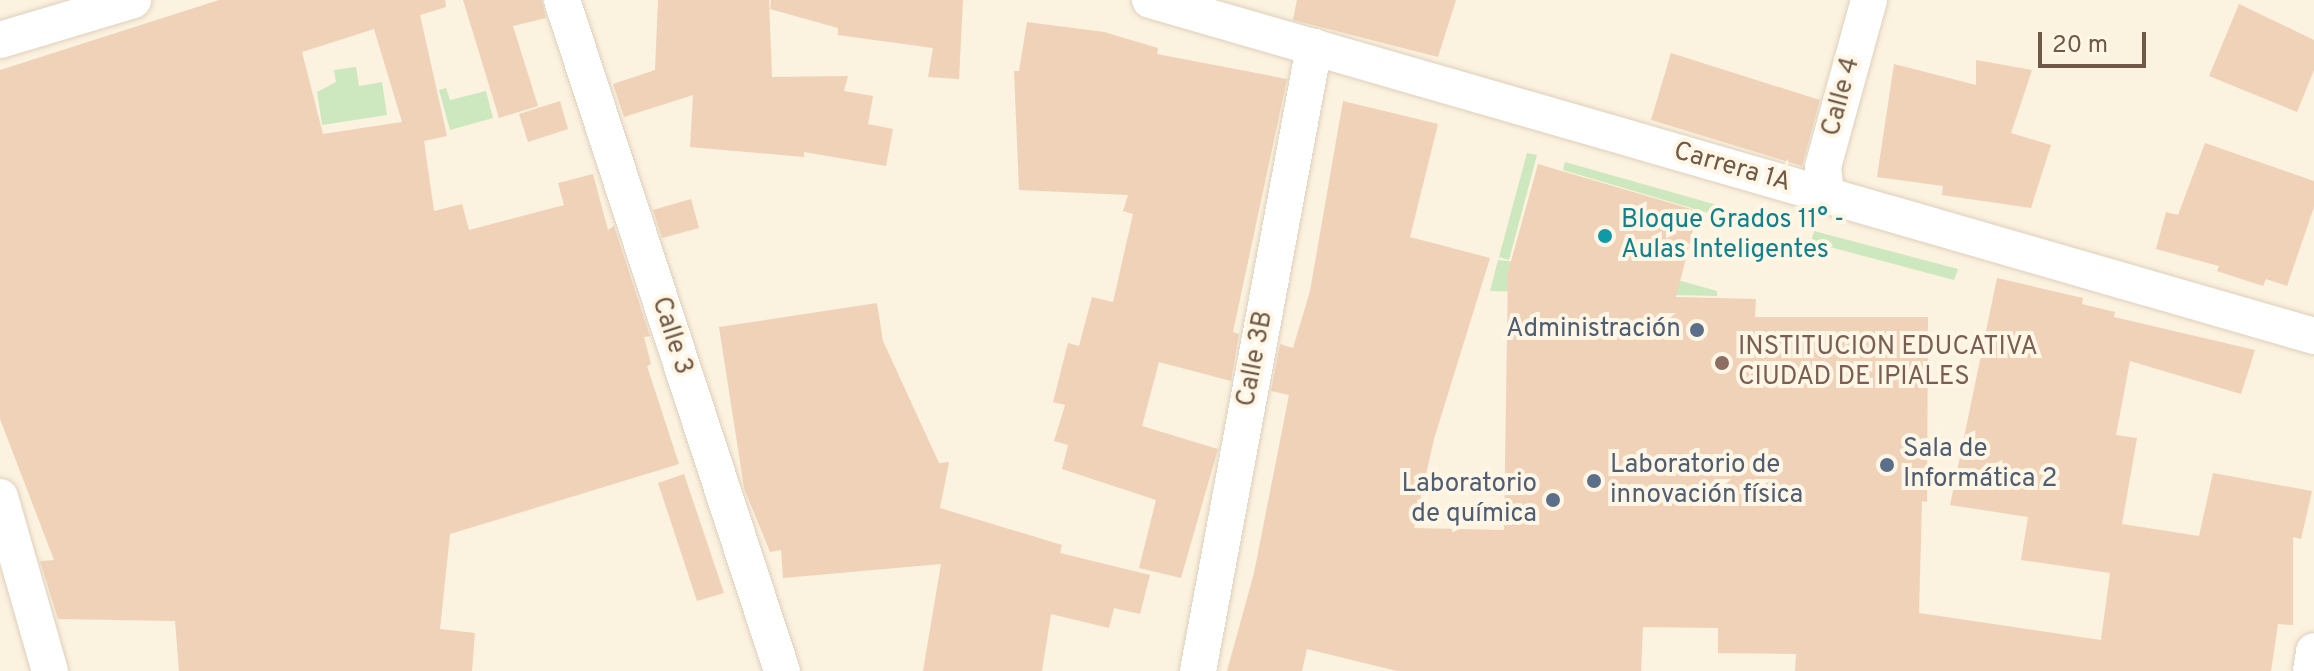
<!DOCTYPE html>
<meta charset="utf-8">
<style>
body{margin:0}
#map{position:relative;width:2314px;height:671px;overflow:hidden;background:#fbf2df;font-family:Overpass,sans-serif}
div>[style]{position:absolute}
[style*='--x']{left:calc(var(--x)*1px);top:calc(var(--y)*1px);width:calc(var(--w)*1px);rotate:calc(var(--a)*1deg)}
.green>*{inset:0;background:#cde8bf}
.building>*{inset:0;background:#f0d2b8}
.roads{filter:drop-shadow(0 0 2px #dfcfbc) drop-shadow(0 0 2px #dfcfbc)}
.minor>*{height:36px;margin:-18px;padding:0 18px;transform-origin:18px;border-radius:18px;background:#fff}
.dots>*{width:22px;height:22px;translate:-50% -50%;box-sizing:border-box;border:4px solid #fff6e5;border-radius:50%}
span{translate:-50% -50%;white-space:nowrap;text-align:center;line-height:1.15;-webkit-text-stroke:8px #fff6e5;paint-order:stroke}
.street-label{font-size:26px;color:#715948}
.culture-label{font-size:26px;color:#0d838f}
.left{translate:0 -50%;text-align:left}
.service-label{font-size:26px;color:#4e5e75}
.right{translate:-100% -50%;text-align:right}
.education-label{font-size:26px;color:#785e54}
.scale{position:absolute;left:2038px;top:32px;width:108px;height:36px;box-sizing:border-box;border:4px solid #715948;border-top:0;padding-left:10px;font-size:24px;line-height:28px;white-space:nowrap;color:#715948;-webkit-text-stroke:6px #fff6e5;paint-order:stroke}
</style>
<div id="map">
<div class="green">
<div style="clip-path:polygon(356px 67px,359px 86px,382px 82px,387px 115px,322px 125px,317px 92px,336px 82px,334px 70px)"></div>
<div style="clip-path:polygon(446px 88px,450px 100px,486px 91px,493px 118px,450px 130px,439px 90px)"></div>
<div style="clip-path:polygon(1527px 153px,1537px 155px,1509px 260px,1499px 257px)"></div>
<div style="clip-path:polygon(1565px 162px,1717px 205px,1715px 215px,1563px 170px)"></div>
<div style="clip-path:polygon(1814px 231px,1958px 269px,1954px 280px,1811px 242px)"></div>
<div style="clip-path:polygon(1498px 260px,1667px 277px,1717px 291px,1717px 296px,1490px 291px)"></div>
</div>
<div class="building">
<div style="clip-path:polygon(evenodd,219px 0,445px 0,446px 7px,420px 15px,447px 136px,424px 141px,434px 211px,462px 204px,469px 230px,564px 205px,558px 183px,593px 174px,608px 230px,614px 226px,650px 336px,644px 337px,651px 364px,647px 366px,679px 464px,450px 534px,440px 629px,475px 633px,472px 671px,179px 671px,175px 621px,58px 619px,40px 561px,54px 560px,0 419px,0 70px,219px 0,374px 29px,402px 122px,323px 134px,302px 52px,374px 29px)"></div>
<div style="clip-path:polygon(463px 0,542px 0,546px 18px,513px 26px,538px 106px,499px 118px)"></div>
<div style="clip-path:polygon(658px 0,769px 0,772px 77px,848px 76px,844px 91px,873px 96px,868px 124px,893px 129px,886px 166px,804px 152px,804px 157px,690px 147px,693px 95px,624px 117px,613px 84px,655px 70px)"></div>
<div style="clip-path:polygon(771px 0,963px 0,959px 79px,928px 77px,933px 48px,838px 35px,838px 28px,770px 9px)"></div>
<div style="clip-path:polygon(1297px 0,1456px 0,1438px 57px,1293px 20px)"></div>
<div style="clip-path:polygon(2239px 4px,2314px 40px,2314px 70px,2297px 112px,2209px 76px)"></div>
<div style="clip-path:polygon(1027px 22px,1104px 32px,1158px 48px,1157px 54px,1287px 79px,1233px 332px,1239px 334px,1231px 381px,1159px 362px,1142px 426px,1218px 449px,1181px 578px,1139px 568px,1156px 500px,1062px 469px,1068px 445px,1054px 441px,1065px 405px,1053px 402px,1068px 343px,1079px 346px,1092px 297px,1113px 302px,1133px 214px,1123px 211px,1128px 195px,1019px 190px,1014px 71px,1019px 71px)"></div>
<div style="clip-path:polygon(1671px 53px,1820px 100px,1802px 166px,1651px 120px)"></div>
<div style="clip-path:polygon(1976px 60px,2032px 70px,2011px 133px,2051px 145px,2031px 208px,1942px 195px,1943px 186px,1877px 177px,1894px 64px,1976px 85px)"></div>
<div style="clip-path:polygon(560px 101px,568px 129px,528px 142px,519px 114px)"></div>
<div style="clip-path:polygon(1343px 101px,1438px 124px,1410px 237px,1490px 258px,1434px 439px,1414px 528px,1504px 530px,1508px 272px,1538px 164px,1698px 211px,1676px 297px,1756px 299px,1755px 317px,1928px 317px,1927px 502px,1922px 501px,1919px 613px,2101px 640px,2110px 573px,2021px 560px,2028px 517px,1950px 505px,1997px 278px,2083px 298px,2082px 304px,2115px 312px,2114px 317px,2255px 350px,2241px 394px,2130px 361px,2116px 435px,2137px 438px,2122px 524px,2199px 536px,2213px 473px,2312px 491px,2301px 539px,2293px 537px,2293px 625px,2278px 624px,2271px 671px,1795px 671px,1796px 654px,1718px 653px,1718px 628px,1643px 627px,1641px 671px,1397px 671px,1307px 649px,1302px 671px,1227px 671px,1254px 573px,1289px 395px,1271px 391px,1280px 344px,1293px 348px,1310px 291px)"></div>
<div style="clip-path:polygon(2205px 143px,2314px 181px,2314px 207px,2287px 286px,2266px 279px,2263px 286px,2217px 271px,2219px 266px,2156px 249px,2166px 212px,2178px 215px)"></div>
<div style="clip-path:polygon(691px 199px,699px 228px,662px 238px,653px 210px)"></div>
<div style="clip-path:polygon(877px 303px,883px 341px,939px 463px,949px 462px,940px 508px,1062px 545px,1060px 553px,1150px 575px,1140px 614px,1114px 608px,1109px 628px,1051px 614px,1042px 671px,923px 671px,941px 564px,783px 578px,781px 550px,770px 552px,744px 488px,719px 327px)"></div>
<div style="clip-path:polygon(684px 474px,724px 593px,697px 601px,658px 483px)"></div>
</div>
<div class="roads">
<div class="minor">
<div style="--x:562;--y:0;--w:706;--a:71.85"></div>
<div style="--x:1150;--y:0;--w:1212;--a:16.1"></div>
<div style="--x:0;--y:40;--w:139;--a:-16.7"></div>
<div style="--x:1826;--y:195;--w:28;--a:-96"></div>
<div style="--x:1823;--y:167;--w:173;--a:-74.6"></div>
<div style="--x:0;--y:497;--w:181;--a:74"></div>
<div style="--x:1198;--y:671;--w:635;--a:-79.47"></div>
<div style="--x:2311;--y:671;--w:20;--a:-81"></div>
</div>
</div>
<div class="dots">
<div style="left:1605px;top:236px;background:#0f9aa8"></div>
<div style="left:1697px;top:330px;background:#5c6f8a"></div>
<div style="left:1722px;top:363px;background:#8d6e63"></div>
<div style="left:1887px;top:465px;background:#5c6f8a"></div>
<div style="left:1594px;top:481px;background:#5c6f8a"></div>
<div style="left:1553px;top:500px;background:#5c6f8a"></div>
</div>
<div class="street-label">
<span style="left:1842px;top:97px;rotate:-75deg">Calle 4</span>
<span style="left:1732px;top:168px;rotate:16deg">Carrera 1A</span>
<span style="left:671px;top:336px;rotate:72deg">Calle 3</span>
<span style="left:1256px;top:359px;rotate:-79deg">Calle 3B</span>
</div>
<div class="culture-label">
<span class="left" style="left:1621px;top:236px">Bloque Grados 11° -<br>Aulas Inteligentes</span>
</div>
<div class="service-label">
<span class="right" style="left:1681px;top:330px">Administración</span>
<span class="left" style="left:1903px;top:465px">Sala de<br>Informática 2</span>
<span class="left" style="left:1610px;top:481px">Laboratorio de<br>innovación física</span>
<span class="right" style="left:1537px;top:500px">Laboratorio<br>de química</span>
</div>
<div class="education-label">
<span class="left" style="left:1738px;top:363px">INSTITUCION EDUCATIVA<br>CIUDAD DE IPIALES</span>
</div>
<div class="scale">20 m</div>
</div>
